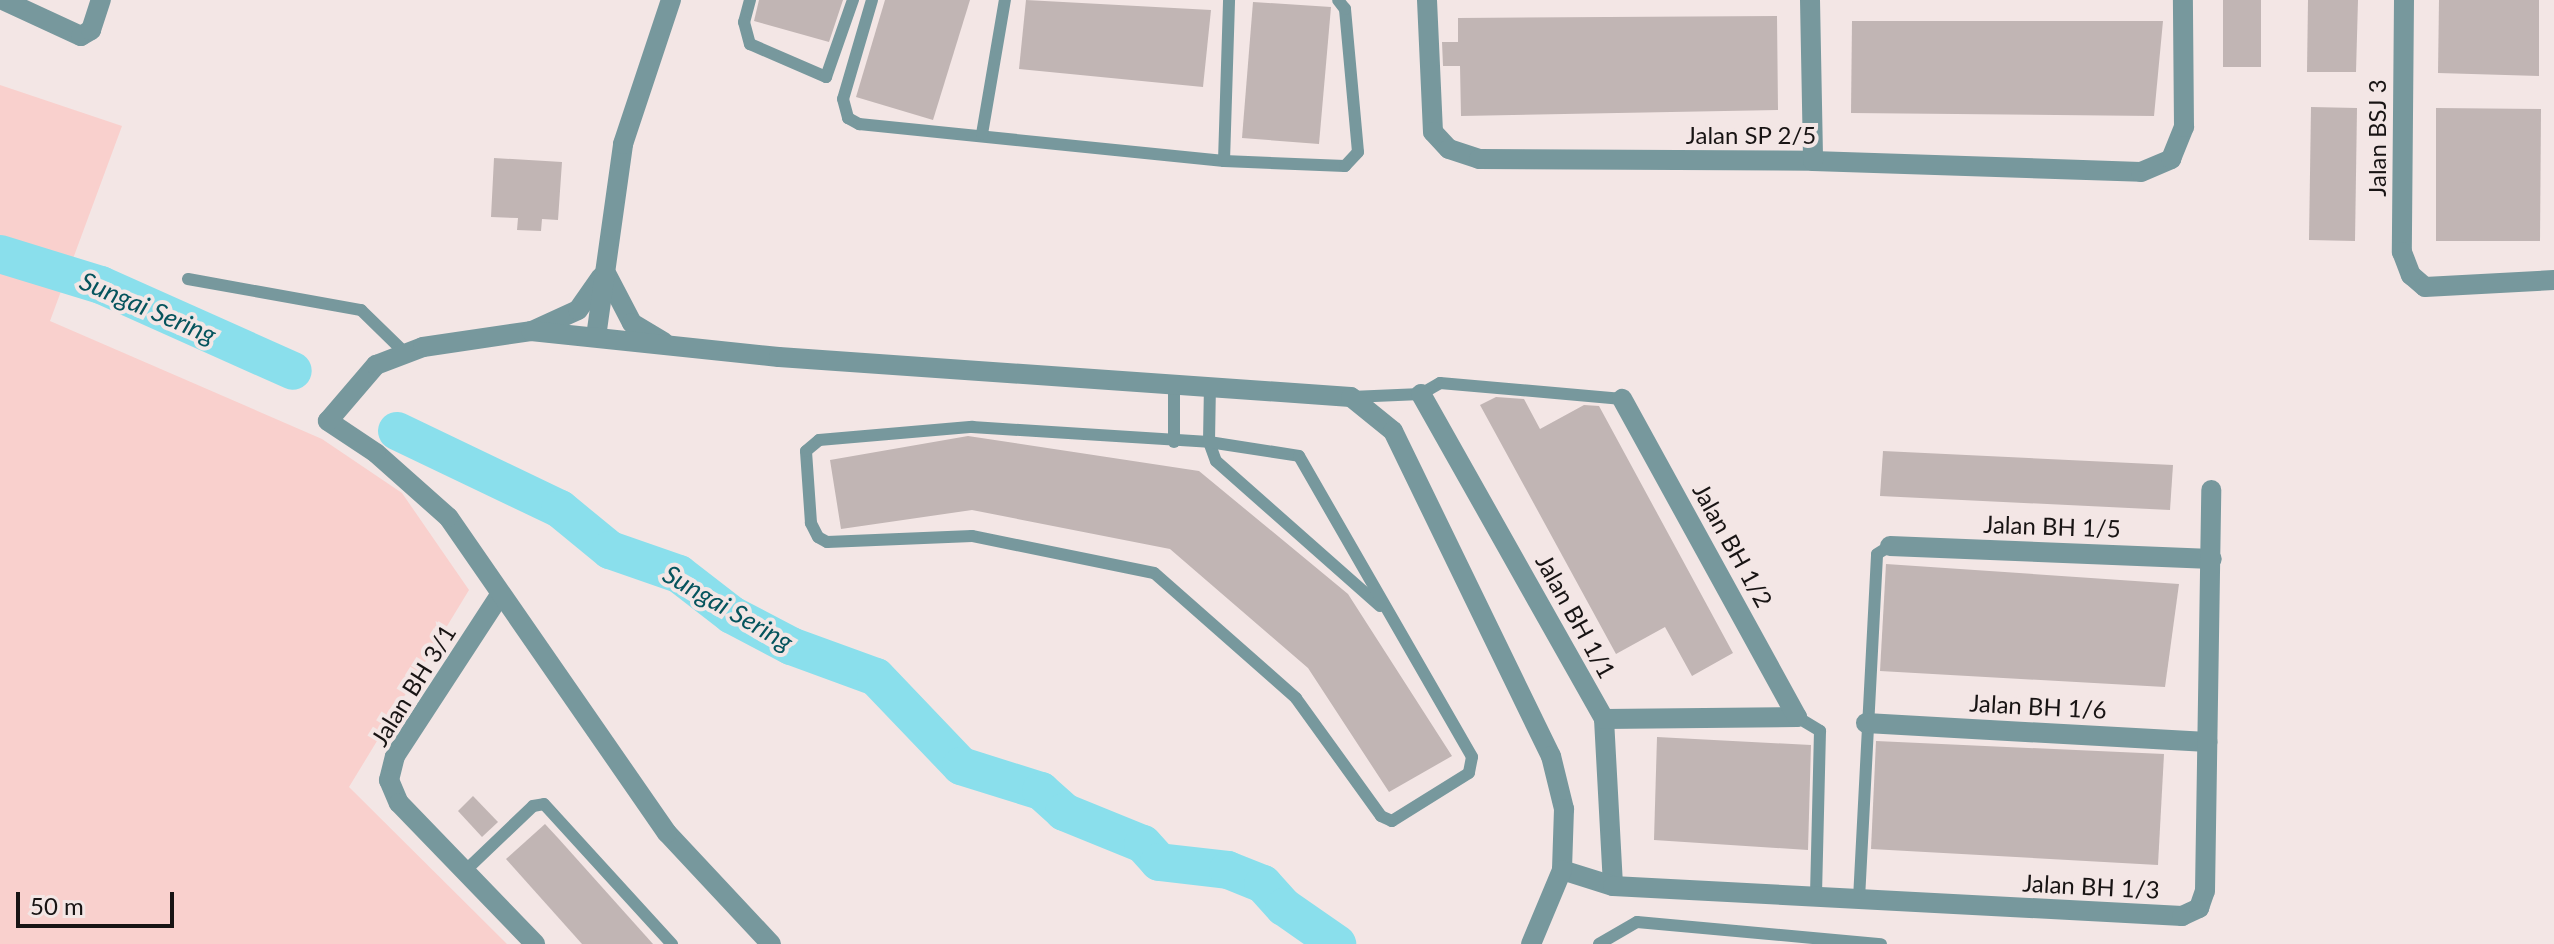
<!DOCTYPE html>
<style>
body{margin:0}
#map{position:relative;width:2554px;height:944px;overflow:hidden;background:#f3e6e5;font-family:Lato,sans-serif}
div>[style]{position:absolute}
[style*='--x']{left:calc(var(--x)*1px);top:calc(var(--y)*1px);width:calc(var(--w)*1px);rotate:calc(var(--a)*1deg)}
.green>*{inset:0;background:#f9d0cd}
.river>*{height:38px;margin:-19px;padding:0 19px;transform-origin:19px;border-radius:19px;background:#8adfec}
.building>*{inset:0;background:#c1b5b4}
.service>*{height:12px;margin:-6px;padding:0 6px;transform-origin:6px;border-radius:6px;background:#77989d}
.minor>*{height:20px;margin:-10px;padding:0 10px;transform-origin:10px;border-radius:10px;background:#77989d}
span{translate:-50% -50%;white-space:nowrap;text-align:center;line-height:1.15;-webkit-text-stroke:8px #f3e6e5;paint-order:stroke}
.street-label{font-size:24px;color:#181414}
.water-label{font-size:26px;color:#05545d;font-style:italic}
.scale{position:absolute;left:16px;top:892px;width:158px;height:36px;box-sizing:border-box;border:4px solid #181414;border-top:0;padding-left:10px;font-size:24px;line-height:28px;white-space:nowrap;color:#181414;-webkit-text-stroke:6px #f3e6e5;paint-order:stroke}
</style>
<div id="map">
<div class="green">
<div style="clip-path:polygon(0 85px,122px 126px,50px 321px,322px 439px,402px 493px,469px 590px,349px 787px,507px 944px,0 944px)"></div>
</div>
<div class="river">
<div style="--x:0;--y:254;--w:106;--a:17.1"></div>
<div style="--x:101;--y:285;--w:210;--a:24.1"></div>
<div style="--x:397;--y:431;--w:181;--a:25.6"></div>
<div style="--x:560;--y:509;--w:65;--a:39.4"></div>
<div style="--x:610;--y:550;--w:73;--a:19.2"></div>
<div style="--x:679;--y:574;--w:67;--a:37.7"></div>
<div style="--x:732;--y:615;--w:67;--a:27.7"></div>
<div style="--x:791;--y:646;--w:90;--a:20"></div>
<div style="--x:876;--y:677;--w:123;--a:46.3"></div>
<div style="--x:961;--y:766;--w:84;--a:17.4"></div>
<div style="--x:1041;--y:791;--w:31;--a:42"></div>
<div style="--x:1064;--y:812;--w:85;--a:22.1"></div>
<div style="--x:1143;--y:844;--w:24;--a:48"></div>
<div style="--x:1159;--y:862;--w:69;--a:6.6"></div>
<div style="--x:1228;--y:870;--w:38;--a:22"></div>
<div style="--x:1263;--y:884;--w:31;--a:48"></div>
<div style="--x:1284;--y:907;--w:65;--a:34.9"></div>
</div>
<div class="building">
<div style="clip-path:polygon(759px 0,843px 0,829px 42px,754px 21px)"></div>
<div style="clip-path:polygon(885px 0,970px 0,933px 120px,856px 97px)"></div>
<div style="clip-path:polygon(1026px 0,1211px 10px,1203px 87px,1019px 69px)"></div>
<div style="clip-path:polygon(2223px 0,2261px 0,2261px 67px,2223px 67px)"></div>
<div style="clip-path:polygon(2308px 0,2358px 0,2356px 72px,2307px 72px)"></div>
<div style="clip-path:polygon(2439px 0,2539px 0,2539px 76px,2438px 73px)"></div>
<div style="clip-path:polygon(1253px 2px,1331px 7px,1319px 144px,1242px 138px)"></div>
<div style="clip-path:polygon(1777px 16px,1778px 110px,1461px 116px,1460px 66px,1443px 66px,1442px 42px,1458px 42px,1458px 18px)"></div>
<div style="clip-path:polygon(1852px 21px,2163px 21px,2154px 116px,1851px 113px)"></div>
<div style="clip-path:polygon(2311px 107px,2357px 108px,2355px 241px,2309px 240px)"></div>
<div style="clip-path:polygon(2436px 108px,2541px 109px,2540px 241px,2436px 241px)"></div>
<div style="clip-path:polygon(494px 158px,562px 162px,558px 220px,542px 219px,541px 231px,517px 230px,518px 218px,491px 217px)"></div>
<div style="clip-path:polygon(1496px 397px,1524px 399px,1540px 429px,1584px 405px,1599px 406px,1733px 653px,1692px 676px,1665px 627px,1616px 654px,1480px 405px)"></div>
<div style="clip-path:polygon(968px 436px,1199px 471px,1348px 594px,1452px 756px,1389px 792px,1308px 668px,1170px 549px,972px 510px,841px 529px,830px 460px)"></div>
<div style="clip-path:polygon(1883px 451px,2173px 465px,2170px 510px,1880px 496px)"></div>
<div style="clip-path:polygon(1886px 564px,2179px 584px,2165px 687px,1880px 671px)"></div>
<div style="clip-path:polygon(1657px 737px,1811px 745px,1808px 850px,1654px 840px)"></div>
<div style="clip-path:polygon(1876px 741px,2164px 754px,2158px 865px,1871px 849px)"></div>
<div style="clip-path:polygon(473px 796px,498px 822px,482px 837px,458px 811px)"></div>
<div style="clip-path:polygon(545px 824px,558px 838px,653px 944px,582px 944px,506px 859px)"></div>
</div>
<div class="service">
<div style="--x:750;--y:0;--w:23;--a:105"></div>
<div style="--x:744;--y:22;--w:23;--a:75"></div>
<div style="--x:750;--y:44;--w:83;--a:23.5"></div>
<div style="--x:826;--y:77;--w:82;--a:-70.7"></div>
<div style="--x:872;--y:0;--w:103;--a:106.3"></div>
<div style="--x:843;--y:99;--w:20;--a:75"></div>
<div style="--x:848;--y:118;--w:13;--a:29"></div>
<div style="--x:859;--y:124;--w:367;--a:5.8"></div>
<div style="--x:1224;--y:161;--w:121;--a:2.4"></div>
<div style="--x:1345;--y:166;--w:19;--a:-47"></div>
<div style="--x:1358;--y:152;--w:144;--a:-95.2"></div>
<div style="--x:1345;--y:9;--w:11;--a:-128"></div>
<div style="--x:982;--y:134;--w:136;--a:-80.3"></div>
<div style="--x:1224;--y:161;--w:161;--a:-88.2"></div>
<div style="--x:188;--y:279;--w:176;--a:10.2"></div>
<div style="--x:361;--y:310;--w:60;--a:44.3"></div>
<div style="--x:1174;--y:382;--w:60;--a:90"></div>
<div style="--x:1210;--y:384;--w:58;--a:91"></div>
<div style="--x:1209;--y:442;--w:20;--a:70"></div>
<div style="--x:1216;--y:461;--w:219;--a:41.5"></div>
<div style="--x:1351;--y:397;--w:70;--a:-2.5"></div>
<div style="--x:1421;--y:394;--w:22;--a:-30"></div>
<div style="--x:1440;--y:383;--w:183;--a:5"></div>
<div style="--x:972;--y:427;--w:237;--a:3.6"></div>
<div style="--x:1209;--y:442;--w:91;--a:8.8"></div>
<div style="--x:1299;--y:456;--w:347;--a:60.1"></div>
<div style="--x:1472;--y:757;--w:16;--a:101"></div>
<div style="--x:1469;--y:773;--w:91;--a:148.1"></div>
<div style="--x:1392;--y:821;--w:12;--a:-156"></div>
<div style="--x:1381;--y:816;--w:145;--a:-125.8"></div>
<div style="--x:1296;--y:698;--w:189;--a:-138.6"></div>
<div style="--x:1154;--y:573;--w:186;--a:-168.5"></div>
<div style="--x:972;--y:536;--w:145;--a:177.6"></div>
<div style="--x:827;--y:542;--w:10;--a:-151"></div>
<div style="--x:818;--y:537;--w:16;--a:-117"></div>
<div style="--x:811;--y:523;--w:72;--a:-94"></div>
<div style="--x:806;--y:451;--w:17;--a:-40"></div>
<div style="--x:819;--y:440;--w:154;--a:-4.9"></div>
<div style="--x:1797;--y:717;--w:27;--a:31"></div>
<div style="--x:1820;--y:731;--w:166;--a:91.4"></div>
<div style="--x:465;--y:871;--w:94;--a:-43.7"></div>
<div style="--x:533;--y:806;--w:11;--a:-10"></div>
<div style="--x:544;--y:804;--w:190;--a:47.6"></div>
<div style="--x:1859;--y:899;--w:345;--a:-87"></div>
<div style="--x:1877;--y:554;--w:15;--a:-32"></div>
<div style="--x:1599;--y:944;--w:44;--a:-30.1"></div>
<div style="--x:1637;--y:922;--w:245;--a:5.2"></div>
</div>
<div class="minor">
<div style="--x:3;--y:0;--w:86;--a:24.8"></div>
<div style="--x:81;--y:36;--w:12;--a:-31"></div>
<div style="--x:91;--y:30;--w:32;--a:-72"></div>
<div style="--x:1427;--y:0;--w:132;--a:87.4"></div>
<div style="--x:1433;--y:132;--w:23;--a:47"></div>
<div style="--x:1449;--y:149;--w:32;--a:18"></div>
<div style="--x:1479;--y:159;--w:334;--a:0.3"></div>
<div style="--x:1813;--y:161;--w:328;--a:1.9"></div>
<div style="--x:2141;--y:172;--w:33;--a:-23"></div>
<div style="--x:2171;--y:159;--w:35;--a:-68"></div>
<div style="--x:2184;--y:127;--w:127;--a:-90.5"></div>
<div style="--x:1810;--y:0;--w:161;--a:88.9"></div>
<div style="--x:2404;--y:0;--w:252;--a:90.5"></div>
<div style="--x:2402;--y:252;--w:25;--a:69"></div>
<div style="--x:2411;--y:275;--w:18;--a:41"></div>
<div style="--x:2425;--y:287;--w:129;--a:-3.1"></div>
<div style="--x:607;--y:275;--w:54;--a:62.5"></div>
<div style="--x:632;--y:323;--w:37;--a:31"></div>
<div style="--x:534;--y:330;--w:48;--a:-24.4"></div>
<div style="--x:578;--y:310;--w:40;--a:-55.1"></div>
<div style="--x:596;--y:337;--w:195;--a:-82"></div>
<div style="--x:623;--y:144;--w:152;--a:-71.6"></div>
<div style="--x:1421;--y:394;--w:373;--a:60.6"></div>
<div style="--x:1604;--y:719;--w:167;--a:86.9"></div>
<div style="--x:1890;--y:546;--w:322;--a:2.3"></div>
<div style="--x:500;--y:595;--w:192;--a:123.1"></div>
<div style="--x:395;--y:756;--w:25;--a:104"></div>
<div style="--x:389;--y:780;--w:25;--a:67"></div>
<div style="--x:399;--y:803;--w:196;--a:46"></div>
<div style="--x:1604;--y:719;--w:193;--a:-0.6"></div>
<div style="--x:1797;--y:717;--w:363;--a:-118.8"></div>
<div style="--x:1866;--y:723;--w:342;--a:3.2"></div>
<div style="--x:1562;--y:870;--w:53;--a:17.4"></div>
<div style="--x:1613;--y:886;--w:570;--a:3.02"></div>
<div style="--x:2182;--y:916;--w:19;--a:-25"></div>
<div style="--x:2199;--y:908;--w:18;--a:-71"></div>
<div style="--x:2205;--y:891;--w:401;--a:-89.1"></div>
<div style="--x:771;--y:944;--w:152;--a:-133.1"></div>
<div style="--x:667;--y:833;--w:384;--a:-124.7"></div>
<div style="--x:448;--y:517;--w:96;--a:-138.4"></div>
<div style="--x:376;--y:453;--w:58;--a:-146.3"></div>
<div style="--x:328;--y:421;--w:74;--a:-49.4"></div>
<div style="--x:376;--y:365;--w:50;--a:-21"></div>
<div style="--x:423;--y:347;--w:109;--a:-8.4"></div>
<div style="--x:531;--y:331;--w:249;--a:6"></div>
<div style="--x:779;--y:357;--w:573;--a:4"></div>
<div style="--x:1351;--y:397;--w:54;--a:39"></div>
<div style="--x:1393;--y:431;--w:361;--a:64.1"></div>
<div style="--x:1551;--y:756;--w:55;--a:76.2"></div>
<div style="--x:1564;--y:809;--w:61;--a:91.9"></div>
<div style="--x:1562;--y:870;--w:80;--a:112.7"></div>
</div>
<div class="street-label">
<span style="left:1751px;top:135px">Jalan SP 2/5</span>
<span style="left:2377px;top:138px;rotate:-90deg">Jalan BSJ 3</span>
<span style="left:2052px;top:526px;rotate:2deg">Jalan BH 1/5</span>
<span style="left:1733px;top:545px;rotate:61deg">Jalan BH 1/2</span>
<span style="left:1576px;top:616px;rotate:61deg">Jalan BH 1/1</span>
<span style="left:413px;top:685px;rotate:-58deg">Jalan BH 3/1</span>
<span style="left:2038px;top:706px;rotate:3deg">Jalan BH 1/6</span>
<span style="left:2091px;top:886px;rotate:3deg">Jalan BH 1/3</span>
</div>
<div class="water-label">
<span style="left:148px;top:308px;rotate:23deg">Sungai Sering</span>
<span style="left:728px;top:608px;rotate:30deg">Sungai Sering</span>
</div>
<div class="scale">50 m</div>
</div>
